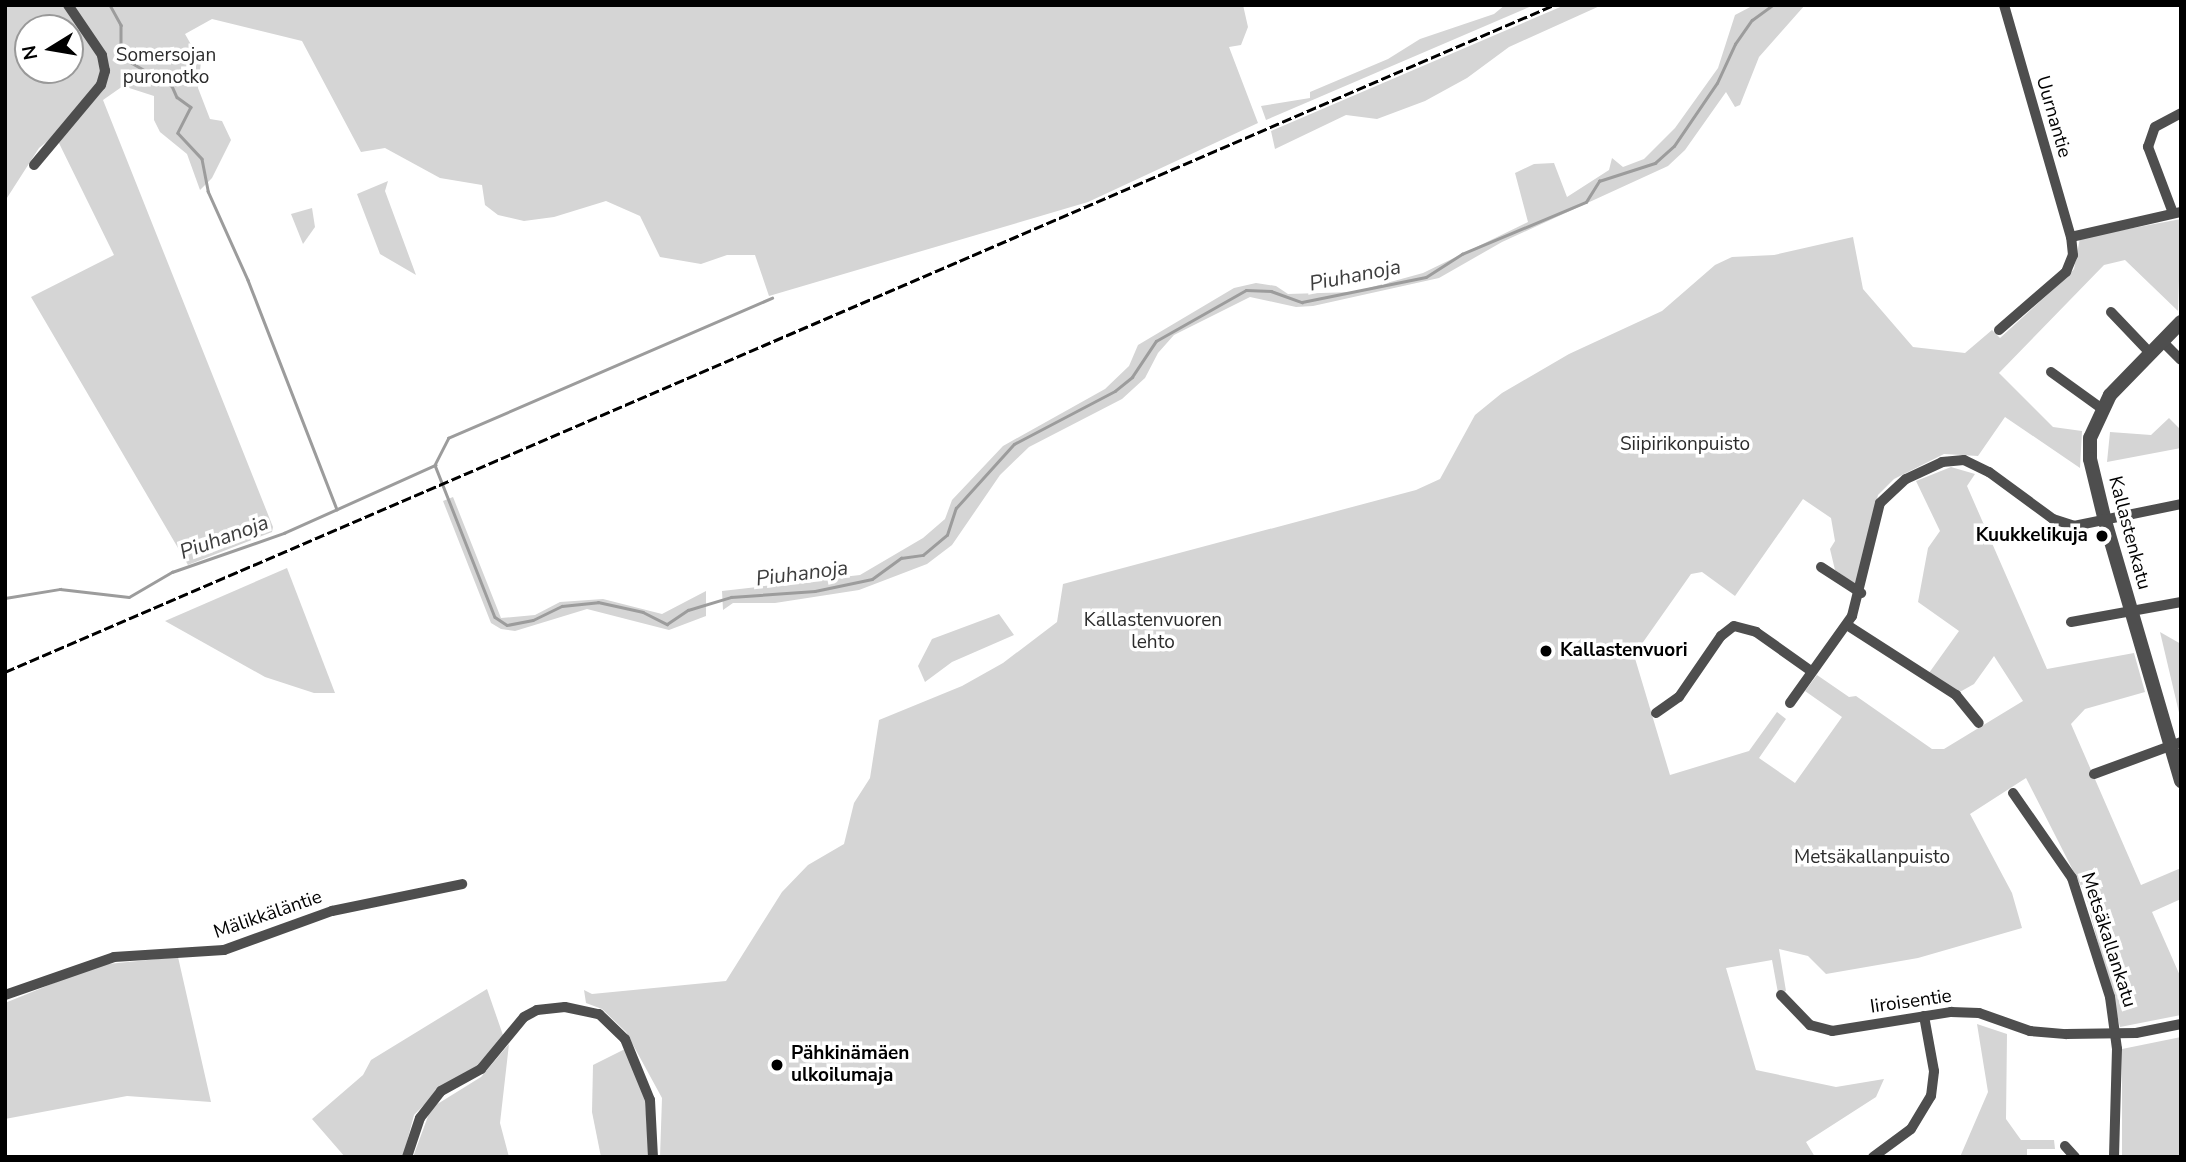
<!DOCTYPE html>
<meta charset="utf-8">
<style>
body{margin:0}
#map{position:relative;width:2186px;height:1162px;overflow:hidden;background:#fff;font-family:"Nunito Sans",sans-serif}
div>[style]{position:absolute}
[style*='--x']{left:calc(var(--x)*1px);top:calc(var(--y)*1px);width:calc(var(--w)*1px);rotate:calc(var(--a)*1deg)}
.green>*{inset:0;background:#d5d5d5}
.stream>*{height:2.5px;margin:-1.25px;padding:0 1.25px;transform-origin:1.25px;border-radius:1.25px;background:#9c9c9c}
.minor>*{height:10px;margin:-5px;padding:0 5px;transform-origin:5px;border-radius:5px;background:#4e4e4e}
.tertiary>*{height:14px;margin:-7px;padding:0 7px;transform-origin:7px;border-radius:7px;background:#4e4e4e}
.rail>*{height:2.5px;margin-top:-1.25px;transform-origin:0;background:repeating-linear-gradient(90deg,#000 0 10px,transparent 0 13.5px)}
.dots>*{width:19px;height:19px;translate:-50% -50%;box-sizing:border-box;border:4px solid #fff;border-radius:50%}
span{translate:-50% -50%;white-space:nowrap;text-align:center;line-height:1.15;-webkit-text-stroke:7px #fff;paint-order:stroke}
.park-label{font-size:19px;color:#2c2c2c}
.street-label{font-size:19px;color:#000}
.poi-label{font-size:19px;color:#000;font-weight:700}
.right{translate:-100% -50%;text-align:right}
.left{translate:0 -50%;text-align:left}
.water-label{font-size:21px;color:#3d3d3d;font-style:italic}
.frame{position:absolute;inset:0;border:7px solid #000;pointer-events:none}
.north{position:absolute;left:14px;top:14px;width:70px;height:70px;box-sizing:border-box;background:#fff;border:2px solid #999;border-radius:50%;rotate:259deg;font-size:19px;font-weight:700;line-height:28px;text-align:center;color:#000}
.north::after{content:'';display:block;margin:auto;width:24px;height:32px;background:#000;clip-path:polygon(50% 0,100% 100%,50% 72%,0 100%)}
</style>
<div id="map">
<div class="green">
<div style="clip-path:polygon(evenodd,5px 5px,1243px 5px,1248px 27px,1241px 45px,1229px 47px,1258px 123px,1088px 202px,769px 296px,755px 255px,727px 255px,701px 264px,660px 257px,640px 216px,606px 201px,554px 217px,524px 221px,498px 215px,485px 205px,482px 185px,440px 178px,385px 148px,361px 152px,302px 41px,212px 19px,185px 34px,201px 62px,198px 88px,210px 119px,222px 121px,231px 140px,212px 178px,200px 190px,187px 154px,160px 132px,154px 120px,154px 96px,123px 86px,103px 100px,273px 527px,272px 532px,188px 565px,31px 297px,114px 255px,55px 135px,39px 148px,5px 201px,5px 5px,28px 28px,70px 28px,70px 70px,28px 70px,28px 28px)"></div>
<div style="clip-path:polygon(1505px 5px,1534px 5px,1266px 120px,1261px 106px,1310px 98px,1310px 92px,1388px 59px,1420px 39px,1494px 14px)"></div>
<div style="clip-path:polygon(1565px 5px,1602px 5px,1509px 47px,1467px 78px,1425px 101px,1377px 119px,1346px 115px,1275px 149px,1271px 131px)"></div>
<div style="clip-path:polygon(1754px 5px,1805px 5px,1759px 57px,1740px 105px,1735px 107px,1726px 92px,1685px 150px,1668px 166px,1502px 242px,1439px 278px,1313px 306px,1296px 307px,1250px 297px,1174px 335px,1158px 353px,1145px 378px,1122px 399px,1029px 447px,1000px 475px,952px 545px,927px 564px,859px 590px,775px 603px,733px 603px,723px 610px,722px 591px,860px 575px,923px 538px,945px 519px,952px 500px,1003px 446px,1105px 389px,1129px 366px,1138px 345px,1234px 288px,1256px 283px,1276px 286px,1288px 294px,1354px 292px,1423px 273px,1528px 222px,1515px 173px,1534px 164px,1554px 163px,1567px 197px,1609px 170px,1612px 158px,1623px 167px,1644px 159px,1675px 128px,1718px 68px,1735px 15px)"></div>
<div style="clip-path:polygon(388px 181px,385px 191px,416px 275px,380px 254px,357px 194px)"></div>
<div style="clip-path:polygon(312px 208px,315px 227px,303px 244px,291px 214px)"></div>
<div style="clip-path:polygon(2181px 219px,2178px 311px,2125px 260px,2104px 265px,1999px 373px,2053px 427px,2082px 431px,2080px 468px,2005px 417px,1978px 456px,1944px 454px,1894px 479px,1878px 495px,1857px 585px,1835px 570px,1830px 549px,1835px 541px,1831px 518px,1803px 499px,1735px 596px,1702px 572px,1691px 574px,1634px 655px,1670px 775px,1749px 751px,1777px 712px,1786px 719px,1759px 758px,1795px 783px,1842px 717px,1805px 691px,1817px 675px,1849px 697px,1856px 696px,1932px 749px,1944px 749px,2023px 701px,1994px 656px,1974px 684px,1958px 693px,1929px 673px,1959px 631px,1918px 602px,1928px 548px,1940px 531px,1916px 481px,1951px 467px,1975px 474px,1967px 486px,2047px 669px,2134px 653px,2145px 692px,2085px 709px,2071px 724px,2141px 885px,2181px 868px,2181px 899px,2152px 912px,2181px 978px,2181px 1015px,2120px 1027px,2085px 894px,2026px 778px,1970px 814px,2012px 893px,2022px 928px,1918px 958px,1826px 974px,1808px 956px,1779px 949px,1786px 991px,1778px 993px,1772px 960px,1726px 968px,1756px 1070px,1836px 1087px,1884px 1079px,1876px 1097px,1806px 1142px,1815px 1157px,660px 1157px,662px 1098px,626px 1032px,602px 1009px,586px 1003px,584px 990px,592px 994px,726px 981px,782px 892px,808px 865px,844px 844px,854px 803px,870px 778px,879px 720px,962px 686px,1003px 663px,1057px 622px,1063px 584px,1416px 490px,1440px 479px,1475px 415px,1502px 393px,1569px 354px,1662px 311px,1715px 265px,1732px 257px,1774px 255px,1853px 237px,1863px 289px,1913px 347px,1965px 353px,1992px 330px,2000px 338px,2067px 277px,2074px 269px,2080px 238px)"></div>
<div style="clip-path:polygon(2169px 418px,2181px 430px,2181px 448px,2107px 462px,2110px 432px,2151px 435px)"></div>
<div style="clip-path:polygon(453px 497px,501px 618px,535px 615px,560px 602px,603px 599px,662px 614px,706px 591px,706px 616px,669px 630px,587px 609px,515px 631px,501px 629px,491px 623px,443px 501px)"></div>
<div style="clip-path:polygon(287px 568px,335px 693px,314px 693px,265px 677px,165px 621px)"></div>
<div style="clip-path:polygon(999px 614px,1014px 635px,952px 662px,925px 682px,918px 666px,932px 639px)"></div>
<div style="clip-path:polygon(2160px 632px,2181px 644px,2181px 721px)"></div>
<div style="clip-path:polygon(178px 957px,211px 1102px,127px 1096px,5px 1119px,5px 1003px,98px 965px)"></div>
<div style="clip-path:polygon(487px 989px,504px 1038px,487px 1060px,440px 1089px,414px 1115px,403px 1157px,345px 1157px,312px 1119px,363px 1075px,371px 1060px)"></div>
<div style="clip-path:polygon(1977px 1024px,2007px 1034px,2006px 1119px,2021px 1140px,2054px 1140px,2055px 1149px,2027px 1149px,2027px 1157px,1960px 1157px,1988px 1092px)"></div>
<div style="clip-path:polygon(2181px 1037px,2181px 1157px,2122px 1157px,2122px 1049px)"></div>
<div style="clip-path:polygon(509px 1044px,500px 1123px,509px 1157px,413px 1157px,431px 1108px,481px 1077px)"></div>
<div style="clip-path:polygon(625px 1049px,645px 1100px,649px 1157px,601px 1157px,592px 1112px,593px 1065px)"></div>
</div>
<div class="stream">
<div style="--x:110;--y:5;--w:23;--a:61"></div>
<div style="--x:121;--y:25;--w:20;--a:90"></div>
<div style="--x:121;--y:45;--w:18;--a:43"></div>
<div style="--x:134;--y:57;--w:6;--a:108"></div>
<div style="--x:132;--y:63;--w:46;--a:29.9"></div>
<div style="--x:172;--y:86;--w:12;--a:66"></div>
<div style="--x:177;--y:97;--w:17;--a:36"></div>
<div style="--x:191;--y:107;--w:29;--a:117"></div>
<div style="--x:178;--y:133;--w:35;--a:47"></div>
<div style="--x:202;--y:159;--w:33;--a:79"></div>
<div style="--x:208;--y:191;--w:98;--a:65.8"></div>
<div style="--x:248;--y:280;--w:246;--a:68.8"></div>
<div style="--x:435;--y:464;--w:29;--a:-63"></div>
<div style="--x:448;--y:438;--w:353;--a:-23.4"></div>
<div style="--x:5;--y:598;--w:56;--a:-9.3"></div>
<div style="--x:60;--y:589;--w:69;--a:6.6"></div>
<div style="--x:129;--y:597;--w:50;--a:-30.2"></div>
<div style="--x:172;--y:572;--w:119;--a:-19.2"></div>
<div style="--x:284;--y:533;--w:166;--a:-24.2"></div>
<div style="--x:435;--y:465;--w:163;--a:68.5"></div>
<div style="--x:495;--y:617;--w:14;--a:34"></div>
<div style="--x:507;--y:625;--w:26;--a:-11"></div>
<div style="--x:533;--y:620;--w:32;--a:-26"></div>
<div style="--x:562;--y:606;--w:36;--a:-6"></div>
<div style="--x:598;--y:602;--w:46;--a:12.5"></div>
<div style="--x:643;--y:612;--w:27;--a:27"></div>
<div style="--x:667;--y:624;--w:25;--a:-34"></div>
<div style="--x:688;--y:610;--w:45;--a:-16.8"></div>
<div style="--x:731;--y:597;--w:84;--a:-4.1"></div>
<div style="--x:815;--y:591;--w:58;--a:-11.9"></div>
<div style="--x:872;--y:579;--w:36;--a:-36"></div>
<div style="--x:901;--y:558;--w:22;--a:-8"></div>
<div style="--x:923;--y:555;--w:31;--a:-40"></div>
<div style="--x:947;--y:535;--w:28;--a:-72"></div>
<div style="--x:956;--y:508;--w:86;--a:-47.8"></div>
<div style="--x:1014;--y:444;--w:114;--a:-27.7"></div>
<div style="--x:1115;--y:391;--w:22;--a:-39"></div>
<div style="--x:1132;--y:377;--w:43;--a:-56.3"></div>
<div style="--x:1156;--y:341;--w:103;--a:-29.5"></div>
<div style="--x:1246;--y:290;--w:25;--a:2"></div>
<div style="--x:1271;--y:291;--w:33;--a:20"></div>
<div style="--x:1302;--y:302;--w:126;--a:-11.4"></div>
<div style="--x:1426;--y:277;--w:43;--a:-32.6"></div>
<div style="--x:1462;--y:254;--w:134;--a:-22.8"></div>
<div style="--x:1586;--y:202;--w:25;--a:-58"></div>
<div style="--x:1599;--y:181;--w:59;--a:-17.8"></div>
<div style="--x:1655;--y:163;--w:25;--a:-42"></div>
<div style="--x:1674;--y:146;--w:76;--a:-55.7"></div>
<div style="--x:1717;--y:83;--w:43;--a:-65.2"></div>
<div style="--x:1735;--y:44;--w:29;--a:-55"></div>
<div style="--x:1752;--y:20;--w:26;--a:-36"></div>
</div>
<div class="minor">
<div style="--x:2004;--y:5;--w:241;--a:73.9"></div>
<div style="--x:34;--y:165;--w:104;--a:-50.1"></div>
<div style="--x:101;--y:85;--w:15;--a:-74"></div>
<div style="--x:105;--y:71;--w:16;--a:-101"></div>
<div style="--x:102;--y:55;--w:60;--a:-124.2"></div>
<div style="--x:2173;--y:213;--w:71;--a:-110.7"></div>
<div style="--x:2148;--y:147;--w:21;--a:-71"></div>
<div style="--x:2155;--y:127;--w:30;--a:-28"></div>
<div style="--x:2111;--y:312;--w:57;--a:46.4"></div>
<div style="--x:1999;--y:330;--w:89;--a:-40.9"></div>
<div style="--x:2066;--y:272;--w:18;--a:-68"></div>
<div style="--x:2073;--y:255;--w:18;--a:-96"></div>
<div style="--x:2071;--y:237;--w:113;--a:-12.8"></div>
<div style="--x:2163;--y:342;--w:25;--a:45"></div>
<div style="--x:2051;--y:372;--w:62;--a:35.8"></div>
<div style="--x:1821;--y:567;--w:48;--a:33"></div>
<div style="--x:2071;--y:622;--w:112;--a:-10.3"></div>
<div style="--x:1847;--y:625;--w:130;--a:32.7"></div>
<div style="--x:1956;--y:695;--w:36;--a:51"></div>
<div style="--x:1790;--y:703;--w:107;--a:-54.5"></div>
<div style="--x:1852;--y:616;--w:116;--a:-76.1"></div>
<div style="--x:1880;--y:503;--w:35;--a:-43"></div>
<div style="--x:1906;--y:479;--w:40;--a:-25"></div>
<div style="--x:1942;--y:462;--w:22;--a:-5"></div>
<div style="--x:1964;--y:460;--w:28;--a:26"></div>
<div style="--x:1989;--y:472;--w:79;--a:36.3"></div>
<div style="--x:2053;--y:519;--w:22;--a:18"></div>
<div style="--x:2074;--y:526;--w:109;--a:-11.6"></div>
<div style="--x:1656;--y:713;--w:28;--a:-35"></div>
<div style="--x:1679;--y:697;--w:74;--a:-55.5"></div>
<div style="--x:1721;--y:636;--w:16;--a:-38"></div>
<div style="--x:1734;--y:626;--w:23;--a:15"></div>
<div style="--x:1756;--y:632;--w:67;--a:35.3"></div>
<div style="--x:2094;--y:774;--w:93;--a:-20.2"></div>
<div style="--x:2013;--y:793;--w:103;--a:55.2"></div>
<div style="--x:2072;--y:878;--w:125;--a:72.3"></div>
<div style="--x:2110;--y:997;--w:52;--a:82.3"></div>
<div style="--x:2117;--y:1049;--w:108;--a:91.6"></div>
<div style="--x:5;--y:995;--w:115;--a:-19.2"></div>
<div style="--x:114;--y:957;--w:110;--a:-3.6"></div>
<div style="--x:224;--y:950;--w:115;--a:-19.9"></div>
<div style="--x:332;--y:911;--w:133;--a:-11.7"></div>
<div style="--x:1781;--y:995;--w:42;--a:46"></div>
<div style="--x:1810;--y:1025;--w:23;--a:15"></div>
<div style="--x:1832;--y:1031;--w:121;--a:-9.1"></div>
<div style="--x:1951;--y:1012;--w:28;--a:2"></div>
<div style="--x:1979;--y:1013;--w:54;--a:19.4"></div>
<div style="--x:2030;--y:1031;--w:36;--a:5"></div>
<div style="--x:2066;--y:1034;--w:70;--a:-0.8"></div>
<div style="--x:2136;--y:1033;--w:46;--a:-11.3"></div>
<div style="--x:2065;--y:1146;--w:15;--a:48"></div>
<div style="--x:407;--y:1157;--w:41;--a:-71.6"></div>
<div style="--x:420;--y:1118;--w:34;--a:-52"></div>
<div style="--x:441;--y:1091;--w:46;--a:-28.8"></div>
<div style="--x:481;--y:1069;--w:67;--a:-50.4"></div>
<div style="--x:524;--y:1017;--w:15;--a:-28"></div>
<div style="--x:537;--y:1010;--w:28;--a:-6"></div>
<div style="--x:565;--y:1007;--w:35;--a:12"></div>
<div style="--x:599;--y:1014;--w:36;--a:44"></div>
<div style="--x:625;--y:1039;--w:66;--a:67.7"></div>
<div style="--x:650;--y:1100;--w:57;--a:87"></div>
<div style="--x:1873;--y:1157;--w:47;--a:-36.4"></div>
<div style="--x:1911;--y:1129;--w:39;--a:-59"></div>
<div style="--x:1931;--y:1096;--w:25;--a:-83"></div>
<div style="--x:1934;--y:1071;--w:56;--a:-100.3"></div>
</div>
<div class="tertiary">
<div style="--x:2181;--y:322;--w:102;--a:134.2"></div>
<div style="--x:2110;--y:395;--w:47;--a:114.9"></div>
<div style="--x:2090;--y:438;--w:21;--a:90"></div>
<div style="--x:2090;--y:459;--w:64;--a:76.4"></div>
<div style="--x:2105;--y:521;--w:271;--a:73.7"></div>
</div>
<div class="rail">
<div style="--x:5;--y:672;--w:1687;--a:-23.3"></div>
</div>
<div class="dots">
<div style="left:2102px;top:536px;background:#000"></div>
<div style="left:1546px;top:651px;background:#000"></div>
<div style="left:777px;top:1065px;background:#000"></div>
</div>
<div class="park-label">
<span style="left:166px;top:67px">Somersojan<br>puronotko</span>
<span style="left:1685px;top:445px">Siipirikonpuisto</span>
<span style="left:1153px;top:632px">Kallastenvuoren<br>lehto</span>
<span style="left:1872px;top:858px">Metsäkallanpuisto</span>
</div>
<div class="street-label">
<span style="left:2053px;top:117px;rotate:74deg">Uurnantie</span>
<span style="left:2129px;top:533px;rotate:75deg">Kallastenkatu</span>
<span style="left:268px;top:915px;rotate:-19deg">Mälikkäläntie</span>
<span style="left:2108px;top:940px;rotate:72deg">Metsäkallankatu</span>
<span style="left:1911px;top:1002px;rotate:-8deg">Iiroisentie</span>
</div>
<div class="poi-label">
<span class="right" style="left:2088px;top:536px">Kuukkelikuja</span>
<span class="left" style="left:1560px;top:651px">Kallastenvuori</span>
<span class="left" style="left:791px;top:1065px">Pähkinämäen<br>ulkoilumaja</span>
</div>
<div class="water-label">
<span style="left:1355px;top:275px;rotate:-11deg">Piuhanoja</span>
<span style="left:224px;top:537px;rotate:-20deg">Piuhanoja</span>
<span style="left:802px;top:573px;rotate:-7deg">Piuhanoja</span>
</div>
<div class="frame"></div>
<div class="north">N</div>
</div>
